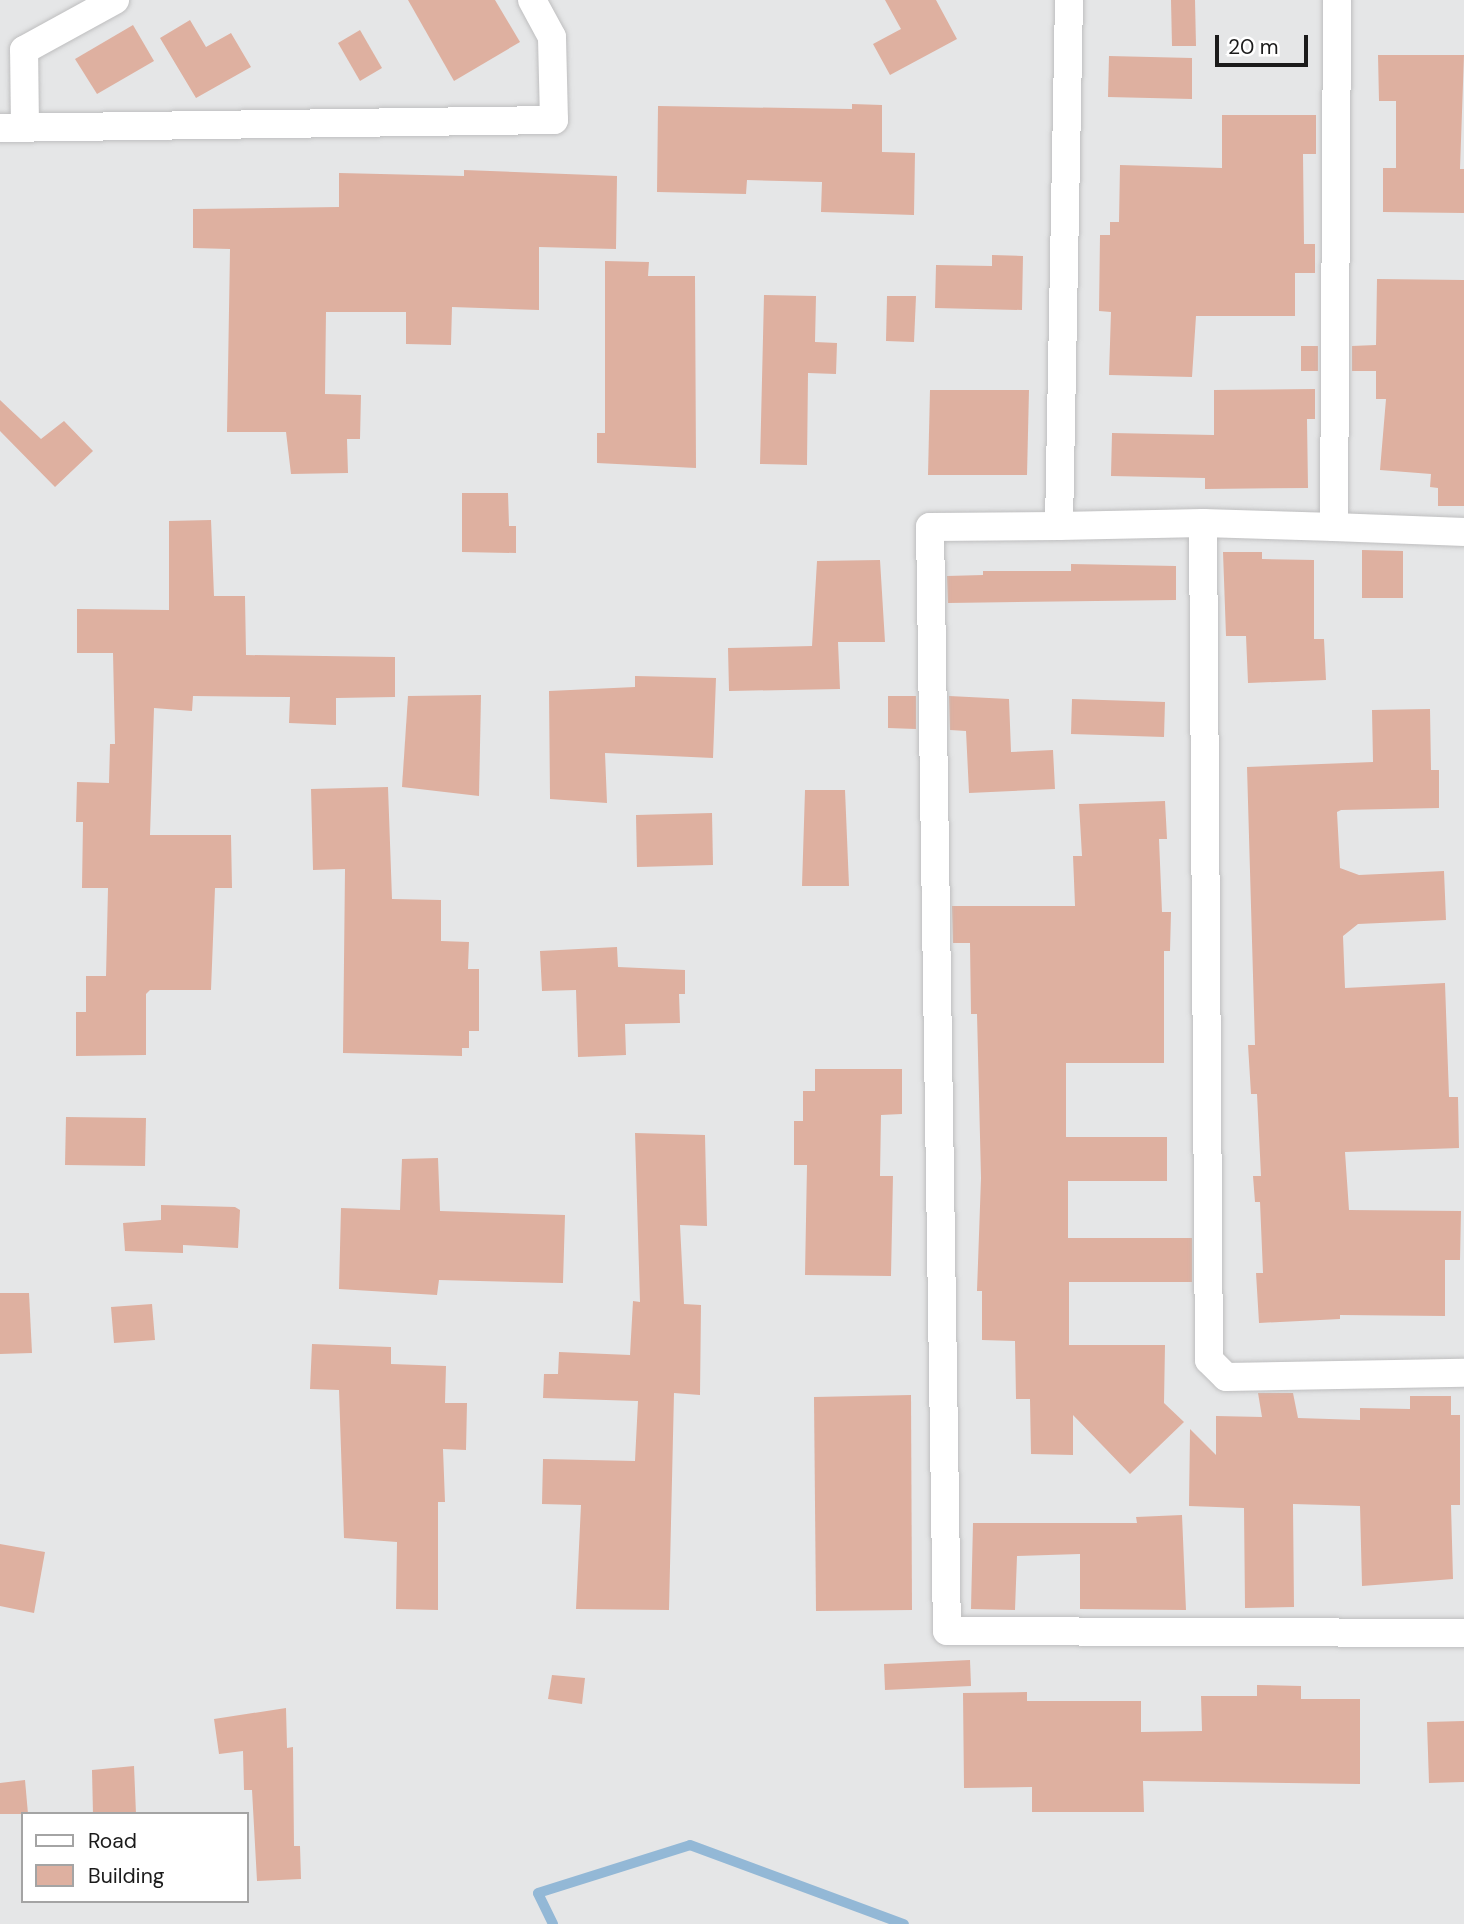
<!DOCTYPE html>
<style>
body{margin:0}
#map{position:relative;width:1464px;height:1924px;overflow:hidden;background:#e5e6e7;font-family:"DM Sans",sans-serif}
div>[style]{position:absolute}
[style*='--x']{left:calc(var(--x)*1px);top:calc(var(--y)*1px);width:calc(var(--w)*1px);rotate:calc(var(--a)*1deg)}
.stream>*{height:10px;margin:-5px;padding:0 5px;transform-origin:5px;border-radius:5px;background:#93b8d6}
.building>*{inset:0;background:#deb0a0}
.roads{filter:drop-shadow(0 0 2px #bebebf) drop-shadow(0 0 2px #bebebf)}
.street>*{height:28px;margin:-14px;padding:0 14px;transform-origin:14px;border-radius:14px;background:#fff}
span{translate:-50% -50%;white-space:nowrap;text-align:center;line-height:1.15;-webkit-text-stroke:5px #fff;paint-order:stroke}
.legend{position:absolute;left:21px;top:1812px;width:228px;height:91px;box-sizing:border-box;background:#fff;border:2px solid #a4a4a4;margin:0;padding:9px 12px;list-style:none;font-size:21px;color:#1b1b1b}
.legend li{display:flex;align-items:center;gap:14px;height:35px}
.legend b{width:35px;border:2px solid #a4a4a4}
.scale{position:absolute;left:1215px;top:35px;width:93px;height:32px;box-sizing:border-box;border:4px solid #1b1b1b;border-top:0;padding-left:9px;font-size:21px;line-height:24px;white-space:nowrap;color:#1b1b1b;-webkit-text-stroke:5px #fff;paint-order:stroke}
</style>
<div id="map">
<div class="stream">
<div style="--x:553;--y:1924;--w:34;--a:-116"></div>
<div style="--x:538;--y:1893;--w:159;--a:-17.5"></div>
<div style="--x:690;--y:1845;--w:228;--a:20.3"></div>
</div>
<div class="building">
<div style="clip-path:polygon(408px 0,495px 0,520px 42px,454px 81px)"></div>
<div style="clip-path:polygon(885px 0,936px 0,957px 39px,890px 75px,873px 44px,901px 29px)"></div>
<div style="clip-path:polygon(1171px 0,1195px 0,1196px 46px,1172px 46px)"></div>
<div style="clip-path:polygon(190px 20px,206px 47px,231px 33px,251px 67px,196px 98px,160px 38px)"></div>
<div style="clip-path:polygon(133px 25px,154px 61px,97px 94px,75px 59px)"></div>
<div style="clip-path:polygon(360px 30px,382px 68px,360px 81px,338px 43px)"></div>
<div style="clip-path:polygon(1378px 55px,1464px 55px,1460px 169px,1464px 169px,1464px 213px,1383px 212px,1383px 168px,1396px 168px,1396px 101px,1379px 101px)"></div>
<div style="clip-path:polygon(1109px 56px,1192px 58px,1192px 99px,1108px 97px)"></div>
<div style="clip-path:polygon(852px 104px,882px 105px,882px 152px,915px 153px,914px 215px,821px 212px,822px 182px,747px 180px,746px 194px,657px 192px,658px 106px,852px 109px)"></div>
<div style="clip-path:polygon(1222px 115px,1316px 115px,1316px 154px,1303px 154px,1304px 244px,1315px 244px,1315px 273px,1295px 273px,1295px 316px,1196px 316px,1192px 377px,1109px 375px,1111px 312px,1099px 311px,1100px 235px,1110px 235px,1110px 222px,1119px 222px,1120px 165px,1222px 168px)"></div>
<div style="clip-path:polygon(464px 170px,617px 176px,616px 249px,539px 247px,539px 310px,452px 307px,451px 345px,406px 344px,406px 312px,326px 312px,325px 394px,361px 395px,360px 439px,347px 439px,348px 473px,291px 474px,286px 432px,227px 432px,230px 249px,193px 248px,193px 209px,339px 207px,339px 173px,464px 176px)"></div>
<div style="clip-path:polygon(992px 255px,1023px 256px,1022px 310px,935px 308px,936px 265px,992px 266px)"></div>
<div style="clip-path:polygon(605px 261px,649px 262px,648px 276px,695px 276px,696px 468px,597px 463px,597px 433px,605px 433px)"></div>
<div style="clip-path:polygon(1377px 279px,1464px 280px,1464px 506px,1438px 506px,1438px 488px,1430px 487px,1431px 474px,1380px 470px,1386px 399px,1376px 399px,1376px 371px,1352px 371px,1352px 346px,1376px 345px)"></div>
<div style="clip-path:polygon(764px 295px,816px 296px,815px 342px,837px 343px,836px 374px,808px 373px,807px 465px,760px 464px)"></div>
<div style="clip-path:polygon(887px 296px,916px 296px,914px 342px,886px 341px)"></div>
<div style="clip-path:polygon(1301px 346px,1318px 346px,1318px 371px,1301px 371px)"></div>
<div style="clip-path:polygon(1315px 389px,1315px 419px,1307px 419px,1308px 488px,1205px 489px,1205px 478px,1111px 476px,1112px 433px,1214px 435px,1214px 390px)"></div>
<div style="clip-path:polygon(930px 390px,1029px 390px,1027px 475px,928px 475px)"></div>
<div style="clip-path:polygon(0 400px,41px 439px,64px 421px,93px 451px,55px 487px,0 431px)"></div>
<div style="clip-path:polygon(462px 493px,508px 493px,509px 526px,516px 526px,516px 553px,462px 552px)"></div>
<div style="clip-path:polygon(211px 520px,214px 596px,245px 596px,246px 655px,395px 657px,395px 697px,336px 698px,336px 725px,289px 723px,290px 697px,193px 696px,192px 711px,154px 708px,150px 835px,231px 835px,232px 888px,215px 888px,211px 990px,150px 990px,146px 994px,146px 1055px,76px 1056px,76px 1012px,86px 1012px,86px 976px,106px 976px,108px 888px,82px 888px,83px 822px,76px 822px,77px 782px,109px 783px,110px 744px,115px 744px,113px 653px,77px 653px,77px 609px,169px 610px,169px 521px)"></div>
<div style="clip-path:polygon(1362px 550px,1403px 551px,1403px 598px,1362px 598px)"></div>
<div style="clip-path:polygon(1223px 552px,1262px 552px,1262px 559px,1314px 560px,1314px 639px,1324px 639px,1326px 680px,1248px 683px,1246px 636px,1226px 636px)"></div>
<div style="clip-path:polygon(880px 560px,885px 642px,838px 642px,840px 689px,729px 691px,728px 648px,812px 646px,817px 561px)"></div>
<div style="clip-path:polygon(1071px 564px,1176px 566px,1176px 600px,948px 603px,947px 576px,983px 575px,983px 571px,1071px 571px)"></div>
<div style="clip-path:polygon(635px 676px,716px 678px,713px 758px,605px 753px,607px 803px,550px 799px,549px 691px,635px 687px)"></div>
<div style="clip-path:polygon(481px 695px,479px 796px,402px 787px,408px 696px)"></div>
<div style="clip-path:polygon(888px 696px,916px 696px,916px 729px,888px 728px)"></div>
<div style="clip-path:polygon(949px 696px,1009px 699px,1011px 752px,1053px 750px,1055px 789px,969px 793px,966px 731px,950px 730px)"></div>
<div style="clip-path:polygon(1072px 699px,1165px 702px,1164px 737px,1071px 734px)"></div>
<div style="clip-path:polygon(1430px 709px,1431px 770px,1439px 770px,1439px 808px,1341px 810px,1337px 812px,1340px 868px,1359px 875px,1444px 871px,1446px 920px,1358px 924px,1343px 936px,1345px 988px,1445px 983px,1449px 1097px,1458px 1097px,1459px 1148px,1345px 1152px,1349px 1210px,1461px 1211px,1460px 1260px,1445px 1260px,1445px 1316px,1340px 1315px,1340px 1319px,1259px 1323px,1256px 1273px,1263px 1273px,1260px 1202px,1255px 1202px,1253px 1176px,1261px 1176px,1257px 1094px,1251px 1094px,1248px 1045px,1255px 1045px,1247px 767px,1373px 762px,1372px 710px)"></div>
<div style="clip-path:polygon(388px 787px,392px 899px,441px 900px,441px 941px,469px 942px,468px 969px,479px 969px,479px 1031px,469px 1031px,469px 1048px,462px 1048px,462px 1056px,343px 1053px,345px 869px,313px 870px,311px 789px)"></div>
<div style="clip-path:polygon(805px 790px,845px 790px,849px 886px,802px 886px)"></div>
<div style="clip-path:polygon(1165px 801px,1167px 839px,1159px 839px,1162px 912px,1171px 912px,1170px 951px,1164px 951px,1164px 1063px,1066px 1063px,1066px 1137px,1167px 1137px,1167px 1181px,1068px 1181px,1068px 1238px,1192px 1238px,1192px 1282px,1069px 1282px,1069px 1345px,1165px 1345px,1164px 1403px,1184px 1422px,1130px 1474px,1073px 1415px,1073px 1455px,1031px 1454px,1030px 1399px,1016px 1399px,1015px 1341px,982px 1340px,982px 1291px,977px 1291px,981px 1178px,977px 1014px,971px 1014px,970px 943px,953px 943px,952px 906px,1075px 906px,1073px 856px,1082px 856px,1079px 804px)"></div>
<div style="clip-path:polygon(712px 813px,713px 865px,637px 867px,636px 815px)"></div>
<div style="clip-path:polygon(617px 947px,618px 967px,685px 970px,685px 994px,679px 994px,680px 1023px,625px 1024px,626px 1055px,578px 1057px,576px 990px,542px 991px,540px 951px)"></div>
<div style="clip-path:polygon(815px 1069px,902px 1069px,902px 1114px,881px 1115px,880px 1176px,893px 1176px,891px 1276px,805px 1275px,807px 1165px,794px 1165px,794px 1121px,803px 1121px,803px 1091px,815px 1091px)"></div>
<div style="clip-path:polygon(66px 1117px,146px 1118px,145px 1166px,65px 1165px)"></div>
<div style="clip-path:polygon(635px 1133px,705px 1135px,707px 1226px,680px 1225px,684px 1304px,701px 1305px,700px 1395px,674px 1393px,669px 1610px,576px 1609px,581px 1505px,542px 1504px,543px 1459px,635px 1461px,638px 1401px,543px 1398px,544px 1374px,558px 1374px,559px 1352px,630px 1355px,633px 1301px,640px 1302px)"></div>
<div style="clip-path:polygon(438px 1158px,440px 1211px,565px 1215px,563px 1283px,439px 1280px,437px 1295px,339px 1289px,341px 1208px,400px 1210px,402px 1159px)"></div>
<div style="clip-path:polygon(161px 1205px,235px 1207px,240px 1210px,238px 1248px,183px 1245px,183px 1253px,125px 1251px,123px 1223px,161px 1220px)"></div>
<div style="clip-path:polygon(0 1293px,29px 1293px,32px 1353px,0 1354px)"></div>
<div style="clip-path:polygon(152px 1304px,155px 1340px,114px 1343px,111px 1307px)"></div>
<div style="clip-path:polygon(312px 1344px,391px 1347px,391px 1364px,446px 1366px,445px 1403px,467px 1403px,466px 1450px,443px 1449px,445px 1502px,438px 1502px,438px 1610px,396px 1609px,397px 1542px,344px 1538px,339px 1390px,310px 1389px)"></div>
<div style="clip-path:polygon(1258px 1393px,1293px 1393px,1298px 1418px,1360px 1420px,1360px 1408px,1410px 1409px,1410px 1396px,1451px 1396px,1451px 1415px,1460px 1415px,1460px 1505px,1451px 1505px,1453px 1579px,1362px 1586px,1360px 1506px,1293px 1504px,1294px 1607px,1245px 1608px,1244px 1508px,1189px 1506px,1190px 1429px,1216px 1455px,1216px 1416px,1262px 1417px)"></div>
<div style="clip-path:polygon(911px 1395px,912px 1610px,816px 1611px,814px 1397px)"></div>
<div style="clip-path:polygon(1182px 1515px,1186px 1610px,1080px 1609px,1080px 1554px,1017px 1556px,1015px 1610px,971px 1609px,973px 1523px,1137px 1523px,1136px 1517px)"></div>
<div style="clip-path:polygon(0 1544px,45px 1552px,34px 1613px,0 1606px)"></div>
<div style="clip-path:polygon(970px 1660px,971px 1686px,885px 1690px,884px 1664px)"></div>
<div style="clip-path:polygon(552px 1675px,585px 1678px,582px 1704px,548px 1699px)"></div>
<div style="clip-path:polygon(1257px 1685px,1301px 1686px,1301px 1699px,1360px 1699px,1360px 1784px,1143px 1781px,1144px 1812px,1032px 1812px,1032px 1787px,964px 1788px,963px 1693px,1027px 1692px,1027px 1701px,1141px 1701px,1141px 1732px,1202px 1731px,1201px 1696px,1257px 1696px)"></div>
<div style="clip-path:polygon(286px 1708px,287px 1748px,293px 1747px,294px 1846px,300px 1846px,301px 1879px,257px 1881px,252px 1790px,244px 1790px,243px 1751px,219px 1754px,214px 1719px)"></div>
<div style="clip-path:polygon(1464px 1721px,1464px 1782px,1429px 1783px,1427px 1722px)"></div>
<div style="clip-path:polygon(134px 1766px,136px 1814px,93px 1814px,92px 1770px)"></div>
<div style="clip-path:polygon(25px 1780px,28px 1814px,0 1814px,0 1783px)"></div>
</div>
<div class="roads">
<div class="street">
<div style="--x:1069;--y:0;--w:526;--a:91.09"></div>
<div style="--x:1059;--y:526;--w:144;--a:-1.2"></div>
<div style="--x:1203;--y:523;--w:131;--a:1.7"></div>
<div style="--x:1334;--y:527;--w:527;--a:-89.67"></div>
<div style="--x:25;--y:127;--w:77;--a:-90.7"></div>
<div style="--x:24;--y:50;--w:104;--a:-28.8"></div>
<div style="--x:0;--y:128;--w:554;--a:-0.83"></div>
<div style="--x:554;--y:120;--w:83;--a:-91.4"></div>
<div style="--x:552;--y:37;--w:42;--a:-118.4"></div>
<div style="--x:1203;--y:523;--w:837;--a:89.59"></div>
<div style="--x:1209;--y:1360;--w:24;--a:45"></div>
<div style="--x:1226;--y:1377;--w:238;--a:-1"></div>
<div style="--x:1059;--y:526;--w:129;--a:179.6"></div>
<div style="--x:930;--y:527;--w:1104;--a:89.12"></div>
<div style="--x:947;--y:1631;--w:517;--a:0.22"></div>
<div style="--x:1334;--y:527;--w:130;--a:2.2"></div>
</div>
</div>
<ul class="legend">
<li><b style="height:9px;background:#fff"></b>Road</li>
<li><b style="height:19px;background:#deb0a0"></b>Building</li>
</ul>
<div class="scale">20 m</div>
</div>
